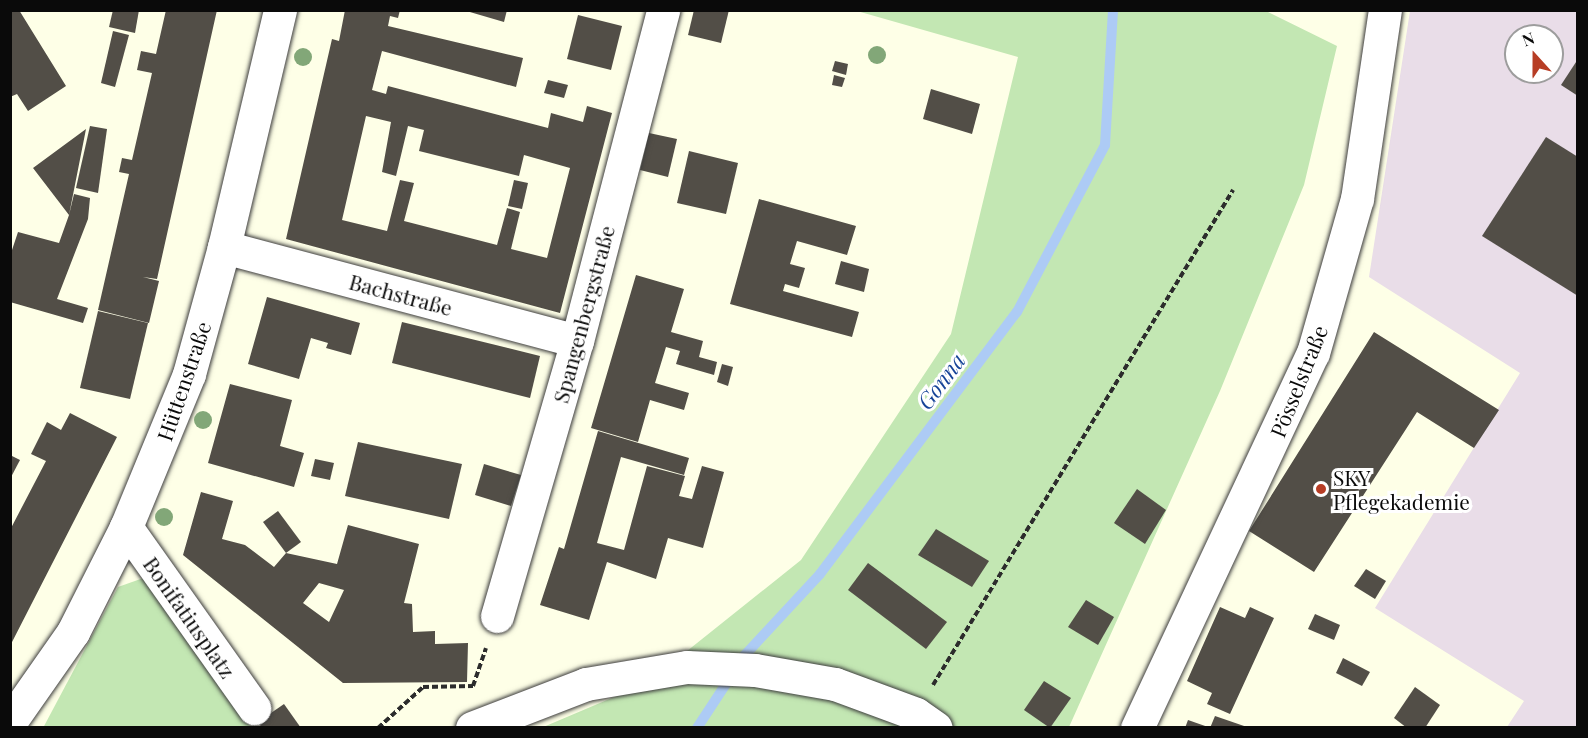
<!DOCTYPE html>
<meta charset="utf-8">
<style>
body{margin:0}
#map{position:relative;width:1588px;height:738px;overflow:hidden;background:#feffe7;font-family:"Playfair Display",serif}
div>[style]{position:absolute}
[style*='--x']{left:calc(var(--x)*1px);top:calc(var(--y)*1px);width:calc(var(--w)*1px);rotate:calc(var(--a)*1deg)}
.industrial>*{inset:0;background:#e9dde8}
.green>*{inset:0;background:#c3e7b3}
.stream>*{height:10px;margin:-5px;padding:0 5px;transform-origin:5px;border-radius:5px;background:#adcbf5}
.building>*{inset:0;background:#524e47}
.path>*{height:4px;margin-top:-2px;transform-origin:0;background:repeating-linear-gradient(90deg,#2c2c2c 0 6px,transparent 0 9px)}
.roads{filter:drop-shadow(0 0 2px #3d3d3d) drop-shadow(0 0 2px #3d3d3d)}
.minor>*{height:33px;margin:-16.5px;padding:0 16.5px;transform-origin:16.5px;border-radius:16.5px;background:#fff}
.trees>*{width:18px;height:18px;margin:-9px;border-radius:50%;background:#82a778}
.dots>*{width:16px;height:16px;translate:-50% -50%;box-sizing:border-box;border:3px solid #fff;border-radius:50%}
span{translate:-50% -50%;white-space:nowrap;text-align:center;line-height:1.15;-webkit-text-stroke:6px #fff;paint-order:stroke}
.street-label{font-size:21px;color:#0a0a0a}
.poi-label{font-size:21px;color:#0a0a0a}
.left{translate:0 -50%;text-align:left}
.water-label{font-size:22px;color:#174498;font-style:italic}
.frame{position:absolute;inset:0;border:12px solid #0a0a0a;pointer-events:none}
.north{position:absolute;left:1504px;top:24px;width:60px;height:60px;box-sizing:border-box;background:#fff;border:2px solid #9d9d9d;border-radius:50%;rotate:339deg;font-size:16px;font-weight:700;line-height:24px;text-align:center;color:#0a0a0a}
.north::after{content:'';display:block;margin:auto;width:21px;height:27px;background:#b73d25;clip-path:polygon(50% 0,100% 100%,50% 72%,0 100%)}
</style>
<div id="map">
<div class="industrial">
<div style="clip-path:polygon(evenodd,1410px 11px,1577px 11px,1577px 727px,1507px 727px,1524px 701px,1375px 608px,1520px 373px,1369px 277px,1410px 11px,1516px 36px,1552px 36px,1552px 72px,1516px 72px,1516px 36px)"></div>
</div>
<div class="green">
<div style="clip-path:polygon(857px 11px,1266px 11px,1337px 46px,1304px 185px,1220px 391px,1069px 727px,541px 728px,647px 683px,801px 560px,951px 334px,1018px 57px)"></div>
<div style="clip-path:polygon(149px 576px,251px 727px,43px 728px,118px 587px)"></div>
</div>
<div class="stream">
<div style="--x:697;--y:728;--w:87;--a:-56.7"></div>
<div style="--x:745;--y:655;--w:110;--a:-47.2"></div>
<div style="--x:820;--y:574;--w:328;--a:-53.1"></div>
<div style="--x:1017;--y:312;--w:189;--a:-62.2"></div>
<div style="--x:1105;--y:145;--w:135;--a:-86.6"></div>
</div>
<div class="building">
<div style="clip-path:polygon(10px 10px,19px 10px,66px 86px,28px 111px,17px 94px,10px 97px)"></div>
<div style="clip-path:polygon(113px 10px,139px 10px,135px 33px,109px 27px)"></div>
<div style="clip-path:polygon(166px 10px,217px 10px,157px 279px,143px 277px,159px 281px,149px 323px,98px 310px,129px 174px,119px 172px,122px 158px,132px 160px,152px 73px,137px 70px,141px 51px,156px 54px)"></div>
<div style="clip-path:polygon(evenodd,345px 10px,400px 10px,398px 18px,390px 16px,388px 26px,523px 58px,516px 87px,382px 51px,372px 90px,386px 94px,388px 86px,548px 128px,551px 113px,583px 122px,587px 106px,612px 113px,560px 313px,286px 239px,332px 39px,339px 41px,345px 10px,366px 116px,391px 122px,382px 172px,396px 176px,408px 126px,424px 130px,419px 151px,519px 176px,524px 155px,570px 168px,547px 258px,511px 249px,520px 212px,507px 208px,497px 245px,404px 221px,414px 183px,400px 180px,387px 231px,342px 220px,366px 116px)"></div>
<div style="clip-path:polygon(463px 10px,507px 10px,504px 22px)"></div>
<div style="clip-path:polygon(694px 10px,729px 10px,721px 43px,688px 35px)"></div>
<div style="clip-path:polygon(578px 15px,622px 26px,611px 70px,567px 59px)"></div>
<div style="clip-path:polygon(113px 31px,129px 35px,115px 87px,101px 83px)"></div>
<div style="clip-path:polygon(1578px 59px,1578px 96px,1561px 85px)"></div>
<div style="clip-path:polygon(835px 61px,848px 64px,846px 75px,832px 71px)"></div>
<div style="clip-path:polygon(834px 75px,845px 78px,842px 87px,832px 85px)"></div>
<div style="clip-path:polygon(548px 80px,568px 85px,564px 98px,544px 93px)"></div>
<div style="clip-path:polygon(931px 89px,980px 104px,972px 134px,923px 119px)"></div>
<div style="clip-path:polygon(90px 126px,107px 129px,98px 193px,76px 188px)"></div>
<div style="clip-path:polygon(86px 129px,69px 215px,74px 194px,90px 198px,88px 219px,57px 299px,88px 308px,83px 323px,10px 302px,10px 256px,18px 232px,59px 243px,69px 215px,33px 168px)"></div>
<div style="clip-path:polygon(649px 133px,677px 139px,668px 177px,640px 170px)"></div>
<div style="clip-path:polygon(1546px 137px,1578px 157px,1578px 296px,1482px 236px)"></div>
<div style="clip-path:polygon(689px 151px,738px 163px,726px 214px,677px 203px)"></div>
<div style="clip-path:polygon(514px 180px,528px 183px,522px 209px,508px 206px)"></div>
<div style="clip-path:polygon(759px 199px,856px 226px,847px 255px,797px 241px,790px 264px,805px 268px,799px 288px,785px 284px,783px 291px,859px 312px,852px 337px,730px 304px)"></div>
<div style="clip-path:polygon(841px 261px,869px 269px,864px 292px,835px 284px)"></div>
<div style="clip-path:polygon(636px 275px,684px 289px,671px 332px,703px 341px,699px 357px,717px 362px,714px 375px,676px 364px,680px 351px,666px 347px,655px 383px,689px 393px,684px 410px,650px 400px,638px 442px,591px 428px)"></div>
<div style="clip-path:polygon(267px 297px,360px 323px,351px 355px,326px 348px,328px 343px,311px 338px,299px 379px,248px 364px)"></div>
<div style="clip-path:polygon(98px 311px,148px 323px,130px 399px,80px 388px)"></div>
<div style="clip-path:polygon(402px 322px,540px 356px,530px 398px,392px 363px)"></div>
<div style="clip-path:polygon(1374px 332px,1499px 410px,1474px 448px,1417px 412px,1314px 572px,1249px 531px)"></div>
<div style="clip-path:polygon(722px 364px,733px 367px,728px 386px,717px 382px)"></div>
<div style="clip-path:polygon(230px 384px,292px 400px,280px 446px,304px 453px,294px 487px,208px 463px)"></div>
<div style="clip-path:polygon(70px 413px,117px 437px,10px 646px,10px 530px,46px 461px,31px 454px,47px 422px,61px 430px)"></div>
<div style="clip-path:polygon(598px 431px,689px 458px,684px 475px,621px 457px,597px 543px,624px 550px,647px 466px,685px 476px,679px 496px,692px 499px,702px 466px,724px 472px,703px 548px,668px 538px,656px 579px,607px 562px,589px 620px,540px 605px,559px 547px,564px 549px)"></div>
<div style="clip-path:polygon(358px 442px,462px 464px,449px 519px,345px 496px)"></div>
<div style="clip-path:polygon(10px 455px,20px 460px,10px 479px)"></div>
<div style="clip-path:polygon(315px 459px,334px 463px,330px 480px,311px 476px)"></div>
<div style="clip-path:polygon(484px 464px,521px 475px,511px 506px,475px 495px)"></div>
<div style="clip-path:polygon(1137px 489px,1166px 510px,1145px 544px,1114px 523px)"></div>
<div style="clip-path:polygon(evenodd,201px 492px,233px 501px,222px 539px,245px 545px,274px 567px,286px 553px,337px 564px,348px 525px,419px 544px,404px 603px,412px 604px,413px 632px,435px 631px,435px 644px,468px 643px,467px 682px,343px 683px,183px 555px,201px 492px,319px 583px,344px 590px,329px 622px,303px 603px,319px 583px)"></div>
<div style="clip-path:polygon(278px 511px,301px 542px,286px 553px,263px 522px)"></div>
<div style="clip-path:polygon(936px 529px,989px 561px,972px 587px,918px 555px)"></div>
<div style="clip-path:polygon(868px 563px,947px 622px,926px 649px,848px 590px)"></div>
<div style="clip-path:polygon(1366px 569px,1386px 581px,1375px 599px,1354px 586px)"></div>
<div style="clip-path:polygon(1086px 600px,1114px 617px,1098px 645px,1068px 627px)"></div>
<div style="clip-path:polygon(1220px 607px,1245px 618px,1250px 607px,1274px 618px,1230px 714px,1207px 704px,1212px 693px,1187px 681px)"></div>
<div style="clip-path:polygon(1315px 614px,1340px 625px,1334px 640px,1308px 629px)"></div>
<div style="clip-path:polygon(1343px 658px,1370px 672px,1362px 686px,1336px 673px)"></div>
<div style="clip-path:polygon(1044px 681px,1071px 698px,1050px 728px,1024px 710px)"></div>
<div style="clip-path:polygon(1415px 687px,1440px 705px,1425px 728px,1407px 728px,1394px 718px)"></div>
<div style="clip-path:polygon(284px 704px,301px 728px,262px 728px,258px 722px)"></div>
<div style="clip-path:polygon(1215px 716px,1247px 727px,1247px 728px,1210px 728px)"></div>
<div style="clip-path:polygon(1188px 720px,1208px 727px,1208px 728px,1185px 728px)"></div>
</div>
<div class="path">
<div style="--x:933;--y:685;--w:579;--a:-58.78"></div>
<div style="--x:378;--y:728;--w:61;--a:-42.3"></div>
<div style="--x:423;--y:687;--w:50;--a:-1.1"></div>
<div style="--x:473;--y:686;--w:40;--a:-71.1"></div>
</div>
<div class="roads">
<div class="minor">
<div style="--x:224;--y:247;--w:365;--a:14.9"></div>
<div style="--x:126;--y:527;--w:222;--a:54.7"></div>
<div style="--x:497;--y:616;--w:286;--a:-73.8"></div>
<div style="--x:577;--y:341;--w:342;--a:-75.4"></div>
<div style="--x:10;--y:722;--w:110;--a:-55"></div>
<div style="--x:73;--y:632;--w:118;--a:-63.2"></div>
<div style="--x:126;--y:527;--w:165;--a:-67.6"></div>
<div style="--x:189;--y:374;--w:132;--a:-74.6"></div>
<div style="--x:224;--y:247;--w:244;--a:-76.7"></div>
<div style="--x:472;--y:728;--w:122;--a:-21.1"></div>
<div style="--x:586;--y:684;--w:102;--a:-9.6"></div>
<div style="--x:687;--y:667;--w:68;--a:2.5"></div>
<div style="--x:755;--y:670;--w:81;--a:9.9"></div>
<div style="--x:835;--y:684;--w:86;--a:20.3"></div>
<div style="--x:916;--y:714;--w:24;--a:35"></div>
<div style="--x:1137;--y:728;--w:414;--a:-64.9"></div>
<div style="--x:1313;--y:353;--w:160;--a:-74.1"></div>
<div style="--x:1357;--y:199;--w:191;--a:-81.6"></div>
</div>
</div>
<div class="trees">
<div style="left:877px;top:55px"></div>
<div style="left:303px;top:57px"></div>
<div style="left:203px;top:420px"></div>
<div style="left:164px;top:517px"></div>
</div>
<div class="dots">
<div style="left:1321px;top:489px;background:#b73d25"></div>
</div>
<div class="street-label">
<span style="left:401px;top:294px;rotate:15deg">Bachstraße</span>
<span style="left:583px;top:314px;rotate:-75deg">Spangenbergstraße</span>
<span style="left:183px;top:381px;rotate:-71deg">Hüttenstraße</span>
<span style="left:1298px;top:381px;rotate:-68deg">Pösselstraße</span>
<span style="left:190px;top:617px;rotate:55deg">Bonifatiusplatz</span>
</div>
<div class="poi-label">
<span class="left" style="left:1333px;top:489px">SKY<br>Pflegekademie</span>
</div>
<div class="water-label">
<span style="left:941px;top:381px;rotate:-53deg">Gonna</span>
</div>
<div class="frame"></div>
<div class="north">N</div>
</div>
